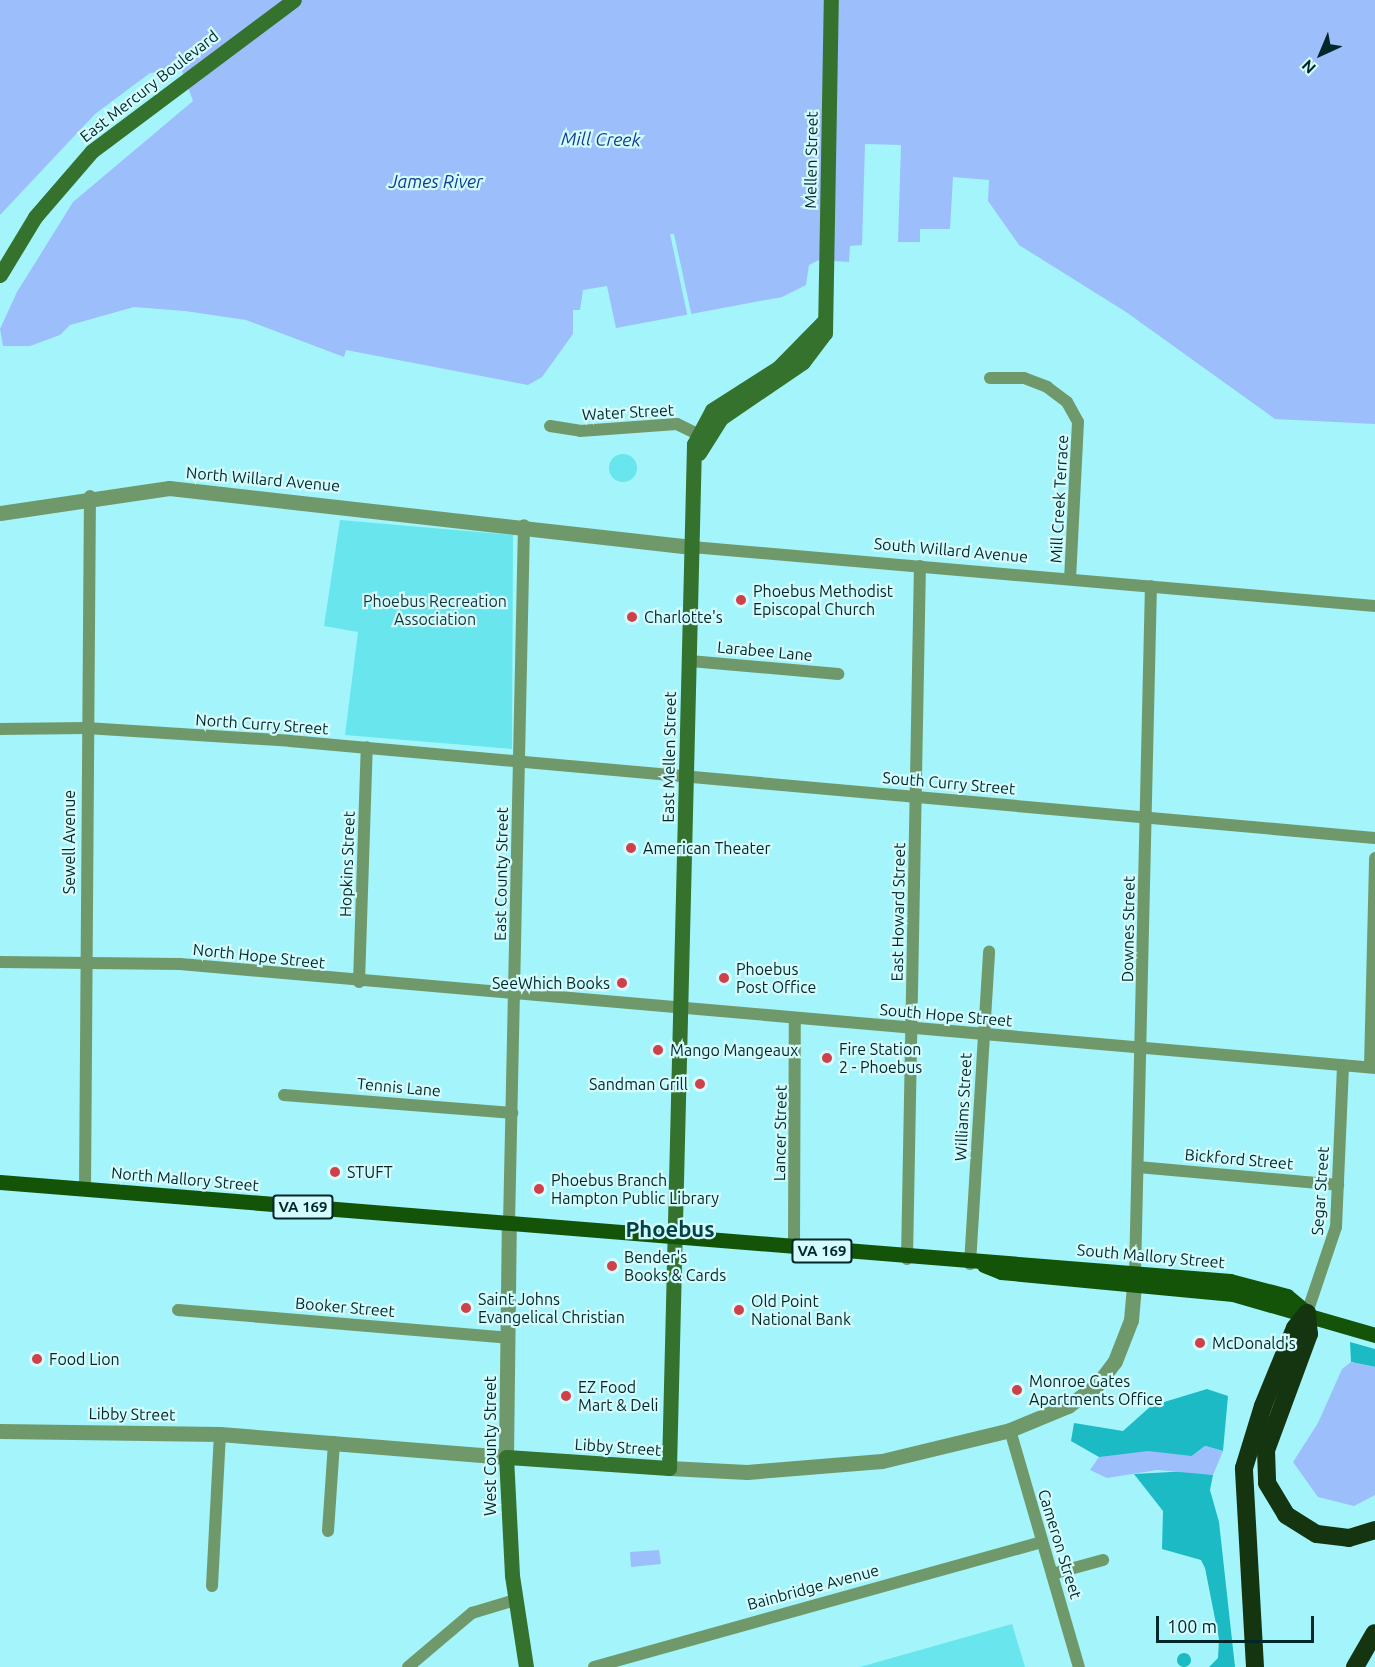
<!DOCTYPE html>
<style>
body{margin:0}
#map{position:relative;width:1375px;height:1667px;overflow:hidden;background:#a3f5fb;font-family:Ubuntu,sans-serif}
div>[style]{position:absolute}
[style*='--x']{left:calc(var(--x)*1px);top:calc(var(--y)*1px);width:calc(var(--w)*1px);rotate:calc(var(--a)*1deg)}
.green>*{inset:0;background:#68e5ed}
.round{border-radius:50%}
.forest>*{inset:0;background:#1cbac4}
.water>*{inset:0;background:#9cbefb}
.pier>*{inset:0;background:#a3f5fb}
.minor>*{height:12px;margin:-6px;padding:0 6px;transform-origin:6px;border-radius:6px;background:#70996b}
.tertiary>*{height:15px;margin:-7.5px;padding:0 7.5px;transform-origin:7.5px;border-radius:7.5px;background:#70996b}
.secondary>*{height:15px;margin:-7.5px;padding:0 7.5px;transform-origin:7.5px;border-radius:7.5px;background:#35722d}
.primary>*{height:15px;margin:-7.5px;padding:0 7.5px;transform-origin:7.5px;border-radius:7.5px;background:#135409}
.motorway>*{height:18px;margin:-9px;padding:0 9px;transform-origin:9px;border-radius:9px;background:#153511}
.dots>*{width:16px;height:16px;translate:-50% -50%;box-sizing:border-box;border:3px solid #d4fbfd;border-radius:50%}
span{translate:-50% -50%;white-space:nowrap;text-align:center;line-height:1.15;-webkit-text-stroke:4.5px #d4fbfd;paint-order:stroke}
.shield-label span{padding:2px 4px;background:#d4fbfd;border:2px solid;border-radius:4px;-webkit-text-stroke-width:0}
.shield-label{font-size:15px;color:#022729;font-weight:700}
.street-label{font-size:16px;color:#022729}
.poi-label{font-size:16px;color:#022729}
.left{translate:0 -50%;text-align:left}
.right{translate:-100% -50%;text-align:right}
.park-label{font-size:16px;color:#1b3335}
.water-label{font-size:18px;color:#0f3d92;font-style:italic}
.district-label{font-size:22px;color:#004347;font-weight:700}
.north{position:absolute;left:1291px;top:24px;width:60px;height:60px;-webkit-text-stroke:4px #d4fbfd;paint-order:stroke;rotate:224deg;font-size:16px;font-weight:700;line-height:24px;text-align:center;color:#022729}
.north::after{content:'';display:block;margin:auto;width:21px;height:27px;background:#022729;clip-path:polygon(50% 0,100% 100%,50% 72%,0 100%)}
.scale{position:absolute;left:1156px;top:1616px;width:158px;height:27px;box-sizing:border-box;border:3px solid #022729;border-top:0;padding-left:8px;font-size:18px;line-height:21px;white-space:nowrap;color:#022729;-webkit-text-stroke:4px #d4fbfd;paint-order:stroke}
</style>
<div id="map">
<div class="green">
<div class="round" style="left:609px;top:454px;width:28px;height:28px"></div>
<div style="clip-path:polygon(340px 520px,513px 535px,512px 749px,345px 735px,358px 632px,324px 626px)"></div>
<div style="clip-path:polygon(1012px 1624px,1025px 1667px,860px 1667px)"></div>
</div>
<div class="forest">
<div style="clip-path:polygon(1350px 1342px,1375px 1349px,1375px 1367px,1351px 1362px)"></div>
<div style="clip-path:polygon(1207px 1389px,1228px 1396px,1223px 1451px,1205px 1446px,1192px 1456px,1099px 1457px,1071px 1441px,1074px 1423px,1123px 1431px,1151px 1406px)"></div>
<div style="clip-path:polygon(1189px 1471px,1213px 1475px,1210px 1490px,1219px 1522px,1235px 1667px,1209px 1667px,1218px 1658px,1219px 1639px,1205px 1568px,1201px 1560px,1162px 1549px,1163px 1511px,1134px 1474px)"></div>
<div class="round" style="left:1177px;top:1653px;width:14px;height:14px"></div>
</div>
<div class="water">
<div style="clip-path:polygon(0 0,1375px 0,1375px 424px,1275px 419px,1126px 312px,1019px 245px,988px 201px,989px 180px,953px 177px,950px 229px,920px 229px,920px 242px,898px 242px,901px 145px,865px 144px,862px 245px,850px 246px,849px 262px,819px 260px,809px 265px,806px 285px,782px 297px,616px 328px,607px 286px,583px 290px,580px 310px,573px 310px,573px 334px,542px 377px,528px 385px,346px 350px,344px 357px,246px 320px,185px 311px,134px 307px,70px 325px,60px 335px,30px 346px,3px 346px,0 329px,17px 292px,73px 202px,193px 101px,182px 71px,150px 73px,95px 114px,0 215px)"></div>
<div style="clip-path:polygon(1351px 1362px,1375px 1367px,1375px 1495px,1354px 1506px,1318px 1497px,1293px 1462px,1318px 1423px,1342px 1369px)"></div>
<div style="clip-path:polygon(1205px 1446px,1223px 1451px,1213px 1475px,1157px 1470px,1107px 1478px,1090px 1470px,1099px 1457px,1148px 1451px,1192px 1456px)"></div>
<div style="clip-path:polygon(659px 1550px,661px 1564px,631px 1567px,630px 1552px)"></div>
</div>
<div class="pier">
<div style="clip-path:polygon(670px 234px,674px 234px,692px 317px,688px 318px)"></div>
</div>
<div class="minor">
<div style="--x:990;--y:378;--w:34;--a:0"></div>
<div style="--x:1024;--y:378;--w:25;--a:21"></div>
<div style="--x:1047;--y:387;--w:25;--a:37"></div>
<div style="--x:1067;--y:402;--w:23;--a:61"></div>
<div style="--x:1078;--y:422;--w:156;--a:92.9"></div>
<div style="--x:550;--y:426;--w:30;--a:9"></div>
<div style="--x:580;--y:431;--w:97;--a:-4.1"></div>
<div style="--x:677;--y:424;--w:32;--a:26"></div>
<div style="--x:692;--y:547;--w:686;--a:4.94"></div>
<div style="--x:690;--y:661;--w:149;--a:5"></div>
<div style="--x:0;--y:729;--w:86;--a:-0.7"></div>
<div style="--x:86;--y:728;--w:204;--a:3.6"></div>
<div style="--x:290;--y:741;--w:1089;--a:5.11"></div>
<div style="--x:0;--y:962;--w:180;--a:0.6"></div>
<div style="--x:180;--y:964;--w:1200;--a:4.97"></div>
<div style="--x:359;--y:982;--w:235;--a:-88.1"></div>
<div style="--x:1370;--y:1067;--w:209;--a:-88.6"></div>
<div style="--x:284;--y:1095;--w:229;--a:4.5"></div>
<div style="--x:1138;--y:1167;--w:201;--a:5.1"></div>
<div style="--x:85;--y:1188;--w:692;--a:-89.59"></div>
<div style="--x:509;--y:1224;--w:699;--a:-88.77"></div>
<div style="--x:794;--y:1248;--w:230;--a:-89.8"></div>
<div style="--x:907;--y:1259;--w:693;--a:-88.93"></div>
<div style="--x:970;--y:1264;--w:313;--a:-86.5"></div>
<div style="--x:1135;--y:1273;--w:687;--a:-88.67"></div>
<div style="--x:178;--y:1310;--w:331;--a:4.8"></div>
<div style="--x:1307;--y:1313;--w:91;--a:-71.4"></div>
<div style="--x:1336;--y:1227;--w:162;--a:-87.5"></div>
<div style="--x:1010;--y:1430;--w:247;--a:73.8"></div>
<div style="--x:328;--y:1531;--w:89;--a:-86.1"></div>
<div style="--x:1052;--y:1574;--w:53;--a:-15.4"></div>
<div style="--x:212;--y:1586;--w:152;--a:-87"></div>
<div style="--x:408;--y:1667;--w:84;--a:-40.2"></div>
<div style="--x:472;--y:1613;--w:45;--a:-16.8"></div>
<div style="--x:594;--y:1667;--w:464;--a:-15.6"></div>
</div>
<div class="tertiary">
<div style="--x:0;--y:513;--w:171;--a:-8.4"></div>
<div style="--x:169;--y:488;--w:526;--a:6.44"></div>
<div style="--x:0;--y:1431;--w:220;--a:0.8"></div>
<div style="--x:220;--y:1434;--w:287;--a:4.6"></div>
<div style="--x:506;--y:1457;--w:233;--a:-89.3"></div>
<div style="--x:669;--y:1468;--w:78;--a:2.9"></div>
<div style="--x:747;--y:1472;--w:135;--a:-4.7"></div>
<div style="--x:882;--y:1461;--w:132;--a:-13.6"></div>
<div style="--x:1010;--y:1430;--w:63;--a:-22.5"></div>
<div style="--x:1068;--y:1406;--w:36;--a:-36"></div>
<div style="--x:1097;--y:1385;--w:30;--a:-53"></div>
<div style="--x:1115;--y:1361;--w:44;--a:-68.7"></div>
<div style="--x:1131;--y:1320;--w:46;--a:-85"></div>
</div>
<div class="secondary">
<div style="--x:0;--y:275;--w:68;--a:-58.9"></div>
<div style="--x:35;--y:217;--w:87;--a:-49.2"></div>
<div style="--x:92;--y:151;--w:252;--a:-36.8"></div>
<div style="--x:699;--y:453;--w:41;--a:-57.8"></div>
<div style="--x:721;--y:418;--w:99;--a:-34.3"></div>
<div style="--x:803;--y:362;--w:36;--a:-53"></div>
<div style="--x:825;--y:333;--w:333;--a:-89"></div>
<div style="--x:526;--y:1667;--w:93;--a:-98.7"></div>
<div style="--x:512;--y:1575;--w:118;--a:-92.9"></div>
<div style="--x:506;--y:1457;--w:163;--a:3.9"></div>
<div style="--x:669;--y:1468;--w:1024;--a:-88.6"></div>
<div style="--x:694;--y:444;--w:38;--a:-62"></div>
<div style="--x:712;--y:410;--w:78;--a:-32.5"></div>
<div style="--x:778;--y:368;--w:67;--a:-45.6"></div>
</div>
<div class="primary">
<div style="--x:0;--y:1182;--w:1234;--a:4.6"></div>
<div style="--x:1230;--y:1281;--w:59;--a:14.7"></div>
<div style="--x:1287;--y:1296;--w:26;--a:40"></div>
<div style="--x:984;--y:1265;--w:18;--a:22"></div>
<div style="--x:1001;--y:1272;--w:233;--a:5.4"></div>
<div style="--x:1233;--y:1294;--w:148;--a:16.1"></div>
</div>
<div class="motorway">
<div style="--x:1307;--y:1313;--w:21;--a:85"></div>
<div style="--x:1309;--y:1334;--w:124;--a:110.3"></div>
<div style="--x:1266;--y:1450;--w:33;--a:88"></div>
<div style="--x:1267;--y:1483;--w:37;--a:59"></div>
<div style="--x:1286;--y:1515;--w:36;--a:32"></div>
<div style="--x:1317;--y:1534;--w:32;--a:7"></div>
<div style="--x:1349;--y:1538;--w:27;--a:-17"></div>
<div style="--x:1255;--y:1667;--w:199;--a:-93.2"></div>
<div style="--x:1244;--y:1468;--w:65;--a:-73"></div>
<div style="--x:1263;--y:1406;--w:84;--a:-67.7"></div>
<div style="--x:1295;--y:1328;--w:19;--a:-51"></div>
<div style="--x:1355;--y:1667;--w:39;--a:-60"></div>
</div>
<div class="dots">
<div style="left:741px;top:600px;background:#d04049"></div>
<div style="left:632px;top:617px;background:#d04049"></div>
<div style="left:631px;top:848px;background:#d04049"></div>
<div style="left:724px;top:978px;background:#d04049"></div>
<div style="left:622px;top:983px;background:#d04049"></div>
<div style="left:658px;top:1050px;background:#d04049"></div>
<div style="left:827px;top:1058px;background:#d04049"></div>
<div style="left:700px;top:1084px;background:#d04049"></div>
<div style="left:335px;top:1172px;background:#d04049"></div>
<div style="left:539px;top:1189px;background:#d04049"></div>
<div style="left:612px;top:1266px;background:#d04049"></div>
<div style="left:466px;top:1308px;background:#d04049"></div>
<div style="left:739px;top:1310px;background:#d04049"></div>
<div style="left:1200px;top:1343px;background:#d04049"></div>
<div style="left:37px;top:1359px;background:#d04049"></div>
<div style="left:1017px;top:1390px;background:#d04049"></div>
<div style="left:566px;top:1396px;background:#d04049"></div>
</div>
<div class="shield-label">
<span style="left:303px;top:1207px">VA 169</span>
<span style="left:822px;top:1251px">VA 169</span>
</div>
<div class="street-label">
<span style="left:149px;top:86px;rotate:-38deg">East Mercury Boulevard</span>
<span style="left:811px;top:160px;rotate:-89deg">Mellen Street</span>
<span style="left:628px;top:412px;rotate:-3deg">Water Street</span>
<span style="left:263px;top:479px;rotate:5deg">North Willard Avenue</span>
<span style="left:1059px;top:499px;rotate:-87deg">Mill Creek Terrace</span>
<span style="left:951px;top:550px;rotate:5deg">South Willard Avenue</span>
<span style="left:765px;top:651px;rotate:5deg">Larabee Lane</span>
<span style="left:262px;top:724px;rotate:4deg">North Curry Street</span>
<span style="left:669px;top:757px;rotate:-89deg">East Mellen Street</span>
<span style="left:949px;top:783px;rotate:5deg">South Curry Street</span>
<span style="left:69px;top:842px;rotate:-90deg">Sewell Avenue</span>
<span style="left:347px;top:864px;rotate:-88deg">Hopkins Street</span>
<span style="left:501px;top:874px;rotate:-89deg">East County Street</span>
<span style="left:898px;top:912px;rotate:-89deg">East Howard Street</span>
<span style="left:1128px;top:929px;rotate:-89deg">Downes Street</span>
<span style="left:259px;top:956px;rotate:6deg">North Hope Street</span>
<span style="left:946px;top:1015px;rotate:5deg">South Hope Street</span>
<span style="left:399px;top:1087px;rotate:5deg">Tennis Lane</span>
<span style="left:963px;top:1107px;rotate:-87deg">Williams Street</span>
<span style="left:780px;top:1133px;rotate:-89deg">Lancer Street</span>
<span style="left:1239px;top:1159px;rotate:5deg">Bickford Street</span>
<span style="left:185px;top:1179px;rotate:5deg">North Mallory Street</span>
<span style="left:1320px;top:1191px;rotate:-86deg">Segar Street</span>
<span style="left:1151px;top:1256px;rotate:5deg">South Mallory Street</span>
<span style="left:345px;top:1307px;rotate:5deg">Booker Street</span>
<span style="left:132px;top:1414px;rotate:1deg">Libby Street</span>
<span style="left:490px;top:1446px;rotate:-90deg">West County Street</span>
<span style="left:618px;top:1447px;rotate:4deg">Libby Street</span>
<span style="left:1060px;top:1544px;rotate:73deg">Cameron Street</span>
<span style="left:813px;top:1587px;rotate:-15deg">Bainbridge Avenue</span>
</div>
<div class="poi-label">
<span class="left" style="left:753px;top:600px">Phoebus Methodist<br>Episcopal Church</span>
<span class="left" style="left:644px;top:617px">Charlotte's</span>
<span class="left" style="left:643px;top:848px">American Theater</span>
<span class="left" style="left:736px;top:978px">Phoebus<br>Post Office</span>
<span class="right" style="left:610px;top:983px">SeeWhich Books</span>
<span class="left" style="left:839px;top:1058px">Fire Station<br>2 - Phoebus</span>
<span class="left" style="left:670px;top:1050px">Mango Mangeaux</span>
<span class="right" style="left:688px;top:1084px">Sandman Grill</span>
<span class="left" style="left:347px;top:1172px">STUFT</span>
<span class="left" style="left:551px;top:1189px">Phoebus Branch<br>Hampton Public Library</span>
<span class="left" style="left:624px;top:1266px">Bender's<br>Books &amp; Cards</span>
<span class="left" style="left:478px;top:1308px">Saint Johns<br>Evangelical Christian</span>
<span class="left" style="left:751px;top:1310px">Old Point<br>National Bank</span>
<span class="left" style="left:1212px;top:1343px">McDonald's</span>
<span class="left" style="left:49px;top:1359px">Food Lion</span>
<span class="left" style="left:1029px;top:1390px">Monroe Gates<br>Apartments Office</span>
<span class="left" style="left:578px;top:1396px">EZ Food<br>Mart &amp; Deli</span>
</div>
<div class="park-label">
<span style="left:435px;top:610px">Phoebus Recreation<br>Association</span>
</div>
<div class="water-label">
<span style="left:601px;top:139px;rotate:1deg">Mill Creek</span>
<span style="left:436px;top:181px">James River</span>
</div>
<div class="district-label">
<span style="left:670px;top:1229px">Phoebus</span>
</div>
<div class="north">N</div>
<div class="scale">100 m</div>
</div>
